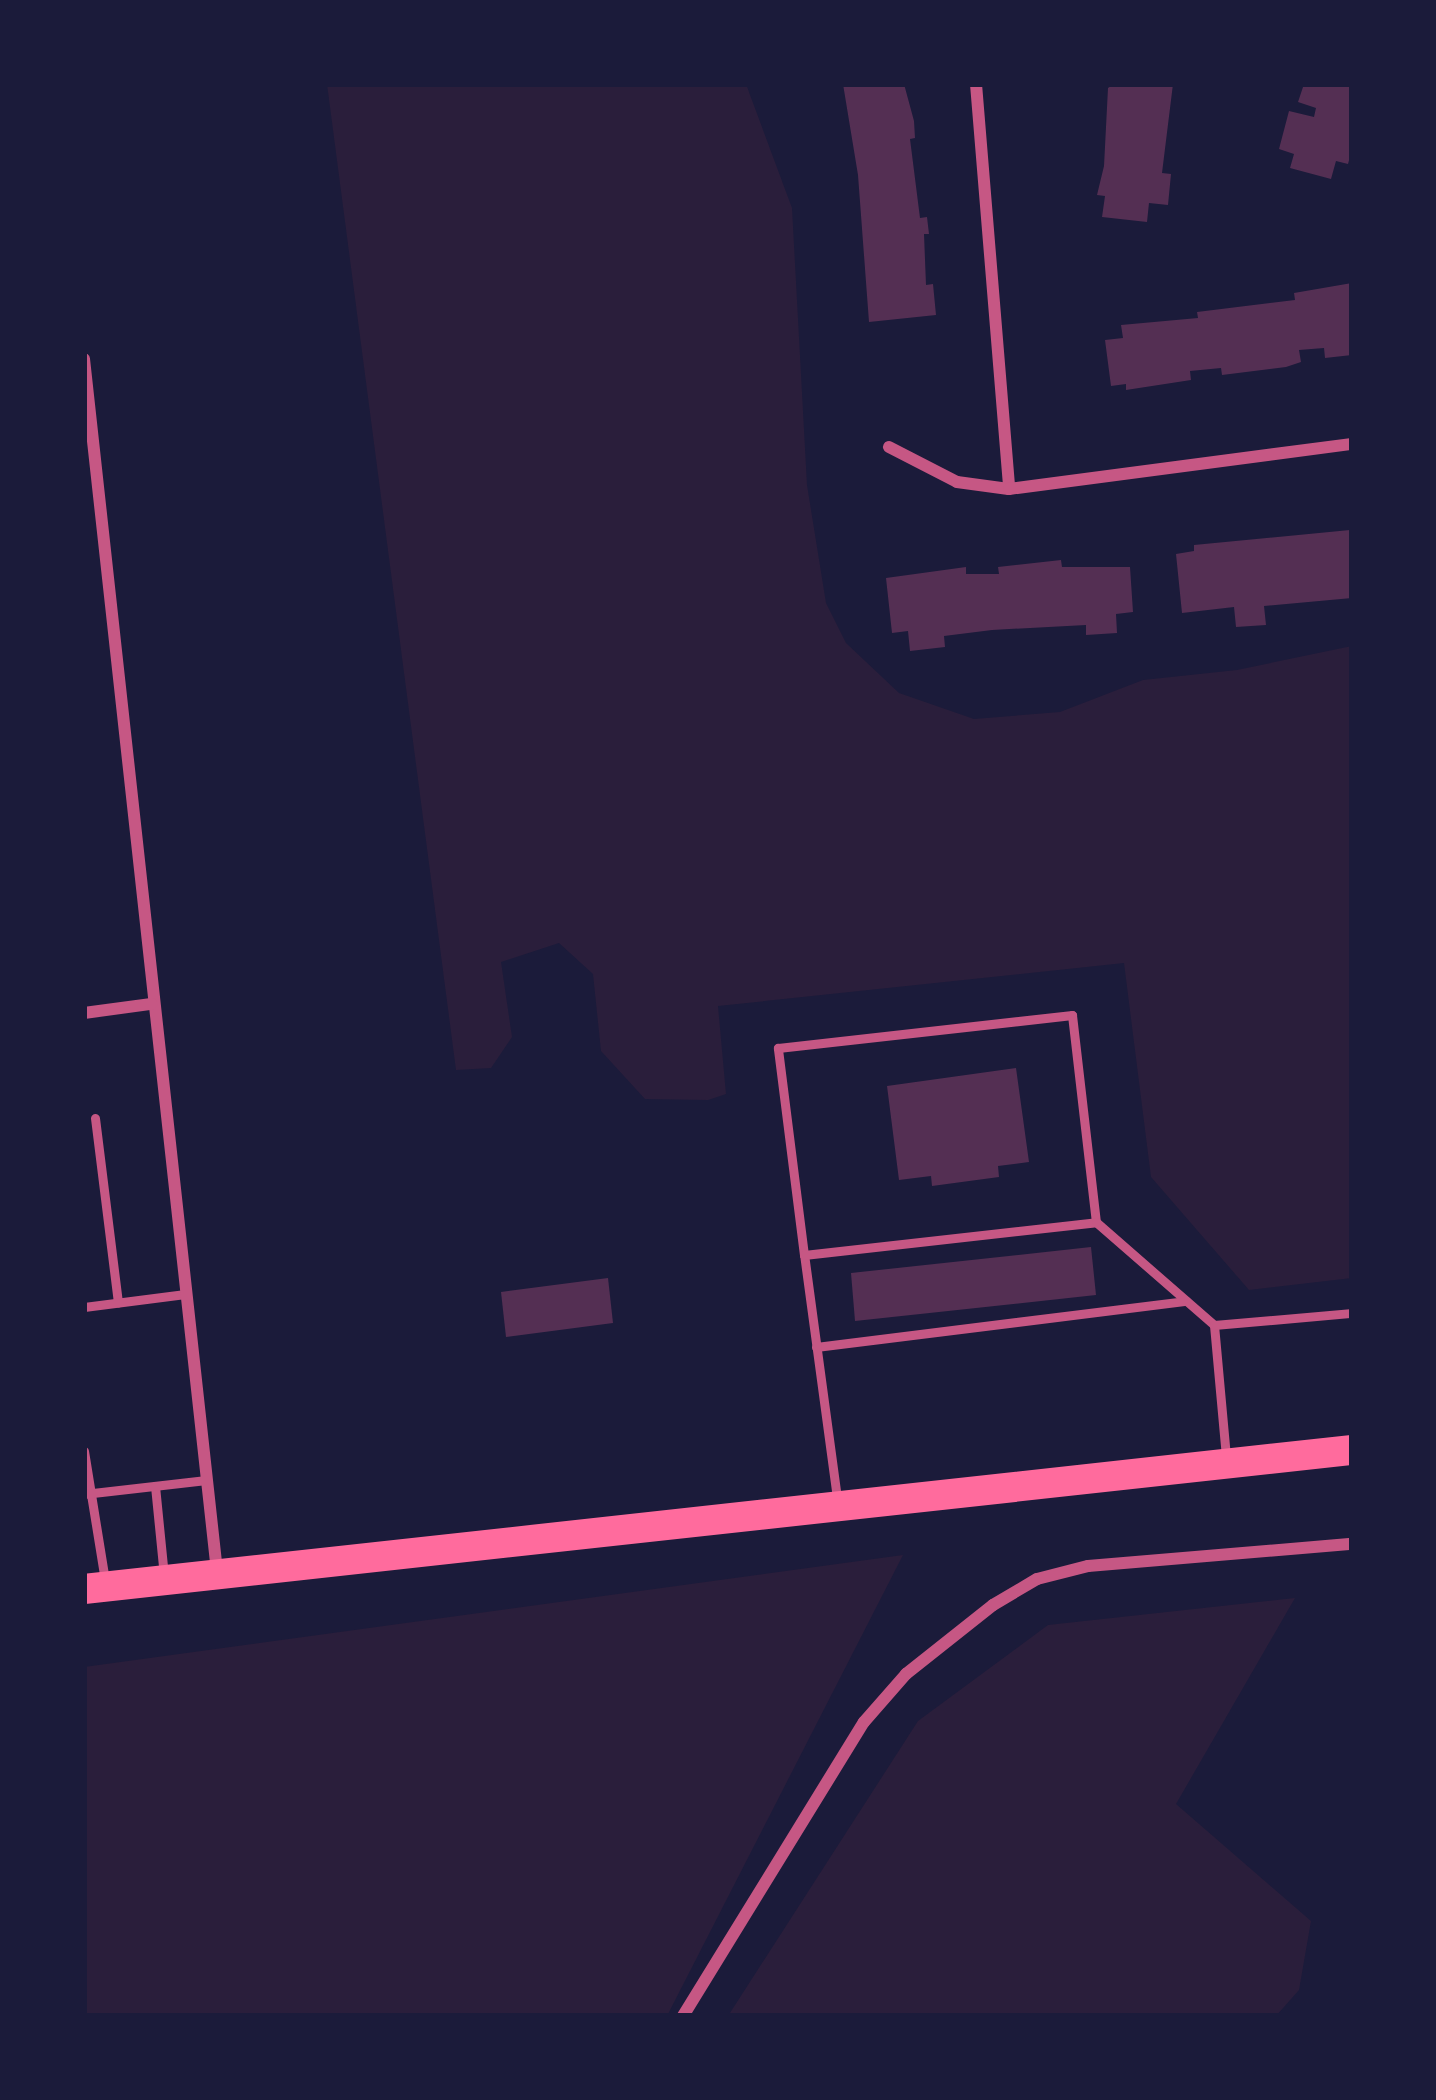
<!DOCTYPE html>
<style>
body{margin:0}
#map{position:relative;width:1436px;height:2100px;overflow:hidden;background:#1b1b3a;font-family:"Archivo Narrow",sans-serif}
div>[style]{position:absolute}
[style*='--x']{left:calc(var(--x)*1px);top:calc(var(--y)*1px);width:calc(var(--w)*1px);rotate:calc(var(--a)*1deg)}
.green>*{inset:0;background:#2a1e3b}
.building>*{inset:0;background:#542f53}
.service>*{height:9px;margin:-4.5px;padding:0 4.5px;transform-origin:4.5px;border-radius:4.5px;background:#c65784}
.minor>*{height:12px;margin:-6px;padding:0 6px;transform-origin:6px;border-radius:6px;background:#c65784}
.primary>*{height:30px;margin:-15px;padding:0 15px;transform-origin:15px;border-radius:15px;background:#ff6b9d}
span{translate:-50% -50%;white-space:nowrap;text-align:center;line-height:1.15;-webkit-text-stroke:9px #1b1b3a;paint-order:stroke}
.frame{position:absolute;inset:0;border:87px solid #1b1b3a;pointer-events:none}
</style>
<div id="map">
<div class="green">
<div style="clip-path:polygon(327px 84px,746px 84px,792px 208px,807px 485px,826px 603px,846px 643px,899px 693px,974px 719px,1060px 712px,1143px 680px,1237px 670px,1352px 646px,1352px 1278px,1249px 1290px,1151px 1177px,1124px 963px,718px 1006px,726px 1094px,708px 1100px,645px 1099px,601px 1051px,593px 974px,559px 943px,501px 962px,512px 1037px,491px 1068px,456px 1070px)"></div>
<div style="clip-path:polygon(903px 1555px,667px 2016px,84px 2016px,84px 1667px)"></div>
<div style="clip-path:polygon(1295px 1598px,1176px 1804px,1311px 1921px,1299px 1990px,1276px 2016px,728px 2016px,918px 1721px,1048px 1625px)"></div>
</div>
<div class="building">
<div style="clip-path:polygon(843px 84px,904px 84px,914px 121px,915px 138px,910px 139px,920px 218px,927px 217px,929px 234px,924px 234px,926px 285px,933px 284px,936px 315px,869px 322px,858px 175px)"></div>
<div style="clip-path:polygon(1114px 84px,1173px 84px,1162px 173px,1171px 174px,1168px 205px,1149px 203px,1147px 222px,1102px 217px,1105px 196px,1097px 195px,1104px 166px,1108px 88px)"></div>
<div style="clip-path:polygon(1304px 84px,1352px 84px,1352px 149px,1348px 164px,1336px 161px,1331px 179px,1290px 168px,1294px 154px,1279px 149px,1289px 111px,1314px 117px,1316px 108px,1298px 102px)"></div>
<div style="clip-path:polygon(1352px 283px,1352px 355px,1325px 358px,1324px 348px,1299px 350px,1301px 362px,1286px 367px,1222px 375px,1221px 368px,1190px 371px,1191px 380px,1126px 390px,1126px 384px,1111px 386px,1105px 340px,1123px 338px,1121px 325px,1198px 318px,1197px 312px,1295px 300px,1294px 293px)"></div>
<div style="clip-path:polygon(1350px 530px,1352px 598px,1264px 606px,1266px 625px,1236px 627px,1234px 607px,1182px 613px,1176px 554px,1194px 551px,1194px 545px)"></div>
<div style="clip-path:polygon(1061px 560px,1062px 567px,1130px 567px,1133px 612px,1116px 614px,1117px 633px,1086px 635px,1086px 625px,992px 630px,944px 636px,945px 647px,910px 651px,908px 631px,892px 633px,886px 578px,966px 567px,966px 574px,999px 574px,998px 567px)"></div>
<div style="clip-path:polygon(1016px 1068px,1029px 1162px,998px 1166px,999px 1177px,932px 1186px,931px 1176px,899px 1180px,887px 1086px)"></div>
<div style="clip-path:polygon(1091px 1247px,1096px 1295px,855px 1321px,851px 1273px)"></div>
<div style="clip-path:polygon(608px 1278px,613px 1323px,506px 1337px,501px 1292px)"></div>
</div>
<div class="service">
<div style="--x:95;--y:1118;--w:186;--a:82.9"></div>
<div style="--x:804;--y:1255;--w:209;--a:-97.2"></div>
<div style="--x:778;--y:1048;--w:296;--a:-6.4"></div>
<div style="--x:1072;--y:1015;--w:208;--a:83.4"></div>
<div style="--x:84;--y:1307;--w:102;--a:-7.3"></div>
<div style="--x:1214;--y:1325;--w:133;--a:84.8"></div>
<div style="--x:816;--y:1347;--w:373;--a:-7.1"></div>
<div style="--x:84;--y:1451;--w:132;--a:80.8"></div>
<div style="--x:155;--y:1486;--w:90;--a:84.3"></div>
<div style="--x:84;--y:1494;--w:123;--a:-6.5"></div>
<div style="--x:837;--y:1498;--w:245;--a:-97.7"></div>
<div style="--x:804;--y:1255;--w:294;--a:-6.4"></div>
<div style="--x:1096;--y:1222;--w:157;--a:41.1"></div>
<div style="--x:1214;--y:1325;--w:139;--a:-5"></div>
</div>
<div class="minor">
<div style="--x:976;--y:84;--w:406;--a:85.3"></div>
<div style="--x:84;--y:359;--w:1220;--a:83.74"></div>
<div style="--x:889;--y:447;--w:76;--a:27.2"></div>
<div style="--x:957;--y:482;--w:52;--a:7.7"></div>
<div style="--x:1009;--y:489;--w:346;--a:-7.5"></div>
<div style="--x:84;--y:1013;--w:68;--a:-7.7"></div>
<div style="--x:683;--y:2016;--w:345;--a:-58.4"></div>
<div style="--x:864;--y:1722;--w:64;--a:-48.8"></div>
<div style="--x:906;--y:1674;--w:111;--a:-38.4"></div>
<div style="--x:993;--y:1605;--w:51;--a:-30.6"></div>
<div style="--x:1037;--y:1579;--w:53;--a:-14.3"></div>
<div style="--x:1088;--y:1566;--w:265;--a:-4.8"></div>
</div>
<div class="primary">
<div style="--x:84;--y:1589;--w:1276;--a:-6.26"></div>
</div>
<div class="frame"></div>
</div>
